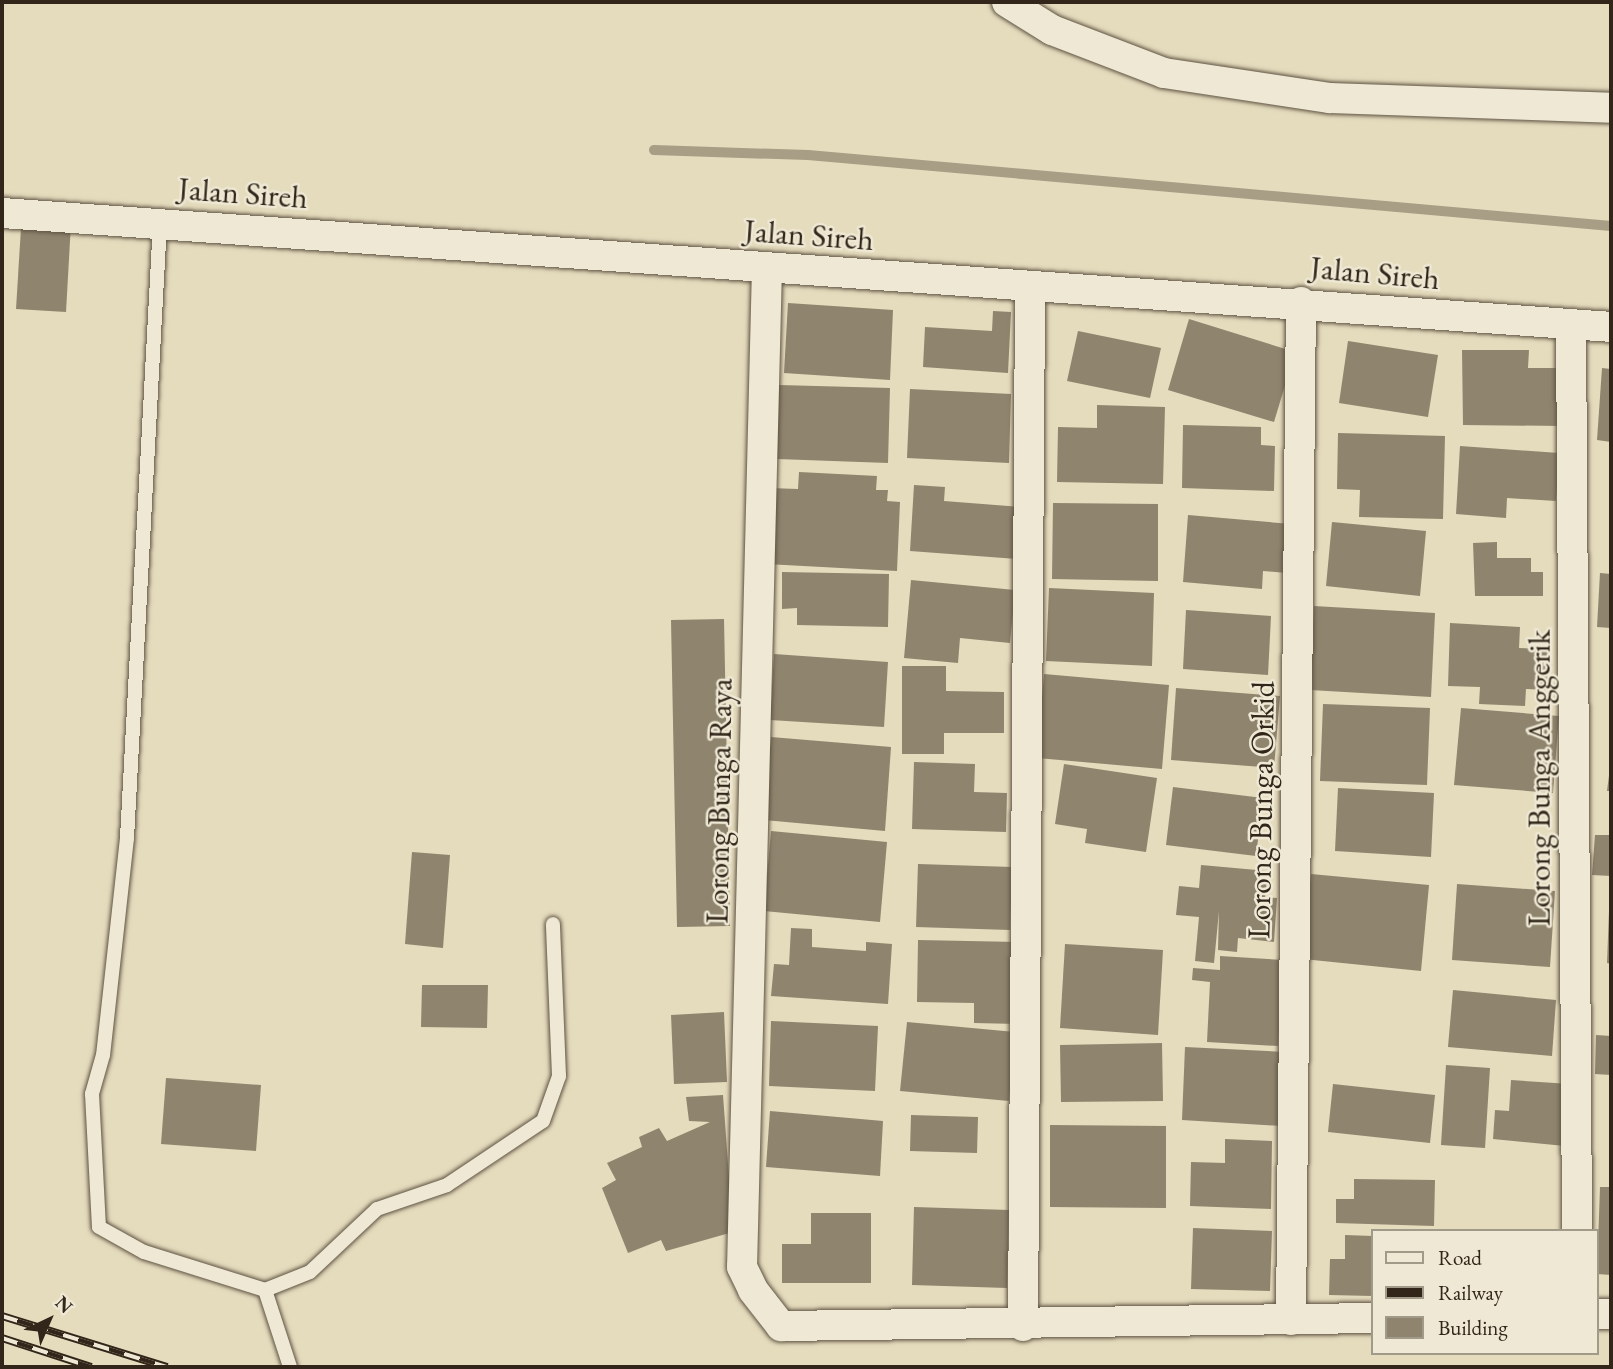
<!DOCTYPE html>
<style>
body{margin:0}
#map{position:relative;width:1613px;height:1369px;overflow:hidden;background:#e5dbbd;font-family:"EB Garamond",serif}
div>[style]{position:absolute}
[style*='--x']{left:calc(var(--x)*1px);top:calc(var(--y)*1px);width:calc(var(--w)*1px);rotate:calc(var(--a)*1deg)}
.stream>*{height:10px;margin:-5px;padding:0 5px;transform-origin:5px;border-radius:5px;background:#a89d85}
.building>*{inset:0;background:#8f846e}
.roads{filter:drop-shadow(0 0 2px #5e5342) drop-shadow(0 0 2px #5e5342)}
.lane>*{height:14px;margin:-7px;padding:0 7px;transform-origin:7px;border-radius:7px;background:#eee8d4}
.street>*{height:30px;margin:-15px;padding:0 15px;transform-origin:15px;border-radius:15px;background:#eee8d4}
.rail>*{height:8px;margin-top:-4px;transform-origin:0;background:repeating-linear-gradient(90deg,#eee8d4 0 16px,#312619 0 32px);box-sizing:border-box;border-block:2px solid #312619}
span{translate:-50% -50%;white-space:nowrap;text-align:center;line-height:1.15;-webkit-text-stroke:5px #eee8d4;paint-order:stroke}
.street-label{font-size:32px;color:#312619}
.frame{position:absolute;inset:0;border:4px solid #312619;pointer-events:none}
.legend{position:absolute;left:1371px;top:1229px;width:228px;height:126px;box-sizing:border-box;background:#eee8d4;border:2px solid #a29a89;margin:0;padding:9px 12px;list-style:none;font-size:21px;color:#312619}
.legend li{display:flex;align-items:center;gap:14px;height:35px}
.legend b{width:35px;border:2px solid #a29a89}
.north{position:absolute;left:14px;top:1285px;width:70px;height:70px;-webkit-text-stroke:5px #eee8d4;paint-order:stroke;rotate:44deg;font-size:19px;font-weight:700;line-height:28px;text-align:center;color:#312619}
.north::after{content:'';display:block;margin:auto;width:24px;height:32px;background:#312619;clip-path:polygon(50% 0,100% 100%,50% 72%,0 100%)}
</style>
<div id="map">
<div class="stream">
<div style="--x:654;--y:150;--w:154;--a:1.9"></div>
<div style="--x:808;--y:155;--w:806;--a:5.05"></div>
</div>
<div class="building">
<div style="clip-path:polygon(71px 223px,66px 312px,16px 309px,21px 228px)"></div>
<div style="clip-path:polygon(788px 303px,893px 310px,890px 380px,784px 373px)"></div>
<div style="clip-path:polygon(993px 311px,1011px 312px,1008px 373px,923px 367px,925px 327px,992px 331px)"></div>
<div style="clip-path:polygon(1189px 319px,1295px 352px,1274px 422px,1168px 390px)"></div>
<div style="clip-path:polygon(1078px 331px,1161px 348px,1150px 398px,1067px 381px)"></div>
<div style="clip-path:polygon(1348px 341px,1438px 355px,1428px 417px,1339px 403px)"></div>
<div style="clip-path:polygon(1462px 350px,1529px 350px,1528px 368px,1560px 368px,1561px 426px,1463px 425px)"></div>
<div style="clip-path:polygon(1602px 368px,1611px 369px,1611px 442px,1597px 440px)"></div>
<div style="clip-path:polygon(779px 385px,890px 388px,888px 463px,777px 459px)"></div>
<div style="clip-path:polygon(910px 389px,1011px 394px,1009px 463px,907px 458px)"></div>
<div style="clip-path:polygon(1097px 405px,1165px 407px,1163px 484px,1057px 482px,1058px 427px,1097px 428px)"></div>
<div style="clip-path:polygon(1183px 425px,1261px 427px,1261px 445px,1275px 446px,1274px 491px,1182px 488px)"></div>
<div style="clip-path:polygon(1338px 433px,1445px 436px,1443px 519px,1359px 517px,1360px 490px,1337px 489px)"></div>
<div style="clip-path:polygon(1460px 446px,1559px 453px,1556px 501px,1507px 498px,1506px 518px,1456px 514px)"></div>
<div style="clip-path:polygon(799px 472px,877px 476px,876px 490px,888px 490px,887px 501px,900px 502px,897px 571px,766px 564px,769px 488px,798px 489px)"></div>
<div style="clip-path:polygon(914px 485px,945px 487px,944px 501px,1021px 507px,1017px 559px,910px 551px)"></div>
<div style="clip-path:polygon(1053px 503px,1158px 504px,1158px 581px,1052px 579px)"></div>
<div style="clip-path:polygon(1188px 515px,1291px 524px,1287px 573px,1263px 571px,1262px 589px,1183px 582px)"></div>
<div style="clip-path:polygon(1332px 522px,1426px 531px,1420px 596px,1326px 586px)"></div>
<div style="clip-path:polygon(1497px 542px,1497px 558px,1531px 558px,1531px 572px,1543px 572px,1543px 596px,1475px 596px,1473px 543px)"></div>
<div style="clip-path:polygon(782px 572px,889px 574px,888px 627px,797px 625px,797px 608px,782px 609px)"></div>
<div style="clip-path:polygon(1600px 573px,1611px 574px,1611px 628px,1597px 627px)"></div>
<div style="clip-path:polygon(911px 580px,1015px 590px,1010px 643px,960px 638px,958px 663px,904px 658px)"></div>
<div style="clip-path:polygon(1049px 588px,1154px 593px,1152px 666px,1046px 661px)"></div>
<div style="clip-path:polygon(1314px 606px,1435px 613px,1431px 697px,1310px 690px)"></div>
<div style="clip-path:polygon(1186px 610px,1271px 616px,1268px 675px,1183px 669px)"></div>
<div style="clip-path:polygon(724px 619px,730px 926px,677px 927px,671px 620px)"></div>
<div style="clip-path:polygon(1450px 623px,1520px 627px,1519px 648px,1550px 649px,1549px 690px,1526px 689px,1525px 706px,1479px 704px,1480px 687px,1448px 686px)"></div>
<div style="clip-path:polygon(774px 654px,888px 662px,884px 727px,770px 720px)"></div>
<div style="clip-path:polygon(902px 666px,946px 666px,946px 691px,1004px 692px,1004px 733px,944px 733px,944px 754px,902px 754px)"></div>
<div style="clip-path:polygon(1044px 674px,1169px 685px,1162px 769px,1037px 758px)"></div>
<div style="clip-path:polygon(1176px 688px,1280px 696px,1274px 768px,1171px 760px)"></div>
<div style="clip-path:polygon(1323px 704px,1430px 708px,1427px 785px,1320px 781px)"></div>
<div style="clip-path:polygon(1461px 708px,1559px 716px,1553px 793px,1454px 785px)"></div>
<div style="clip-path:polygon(771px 737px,891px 747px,885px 831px,764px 820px)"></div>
<div style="clip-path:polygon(1611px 760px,1611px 791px,1607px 791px)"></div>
<div style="clip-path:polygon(914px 762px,975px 764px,974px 792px,1007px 793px,1006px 832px,912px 829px)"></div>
<div style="clip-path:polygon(1064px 764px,1157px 778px,1146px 852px,1085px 843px,1087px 829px,1055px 824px)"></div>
<div style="clip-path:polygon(1173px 787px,1263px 798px,1256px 856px,1166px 845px)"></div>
<div style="clip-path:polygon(1338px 788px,1434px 793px,1431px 857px,1335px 851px)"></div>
<div style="clip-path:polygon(771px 831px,887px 842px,880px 922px,764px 911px)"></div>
<div style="clip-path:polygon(1595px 835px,1611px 835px,1611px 876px,1592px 875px)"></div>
<div style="clip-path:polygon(412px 852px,450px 855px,443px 948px,405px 944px)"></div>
<div style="clip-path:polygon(918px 864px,1012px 867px,1010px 930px,916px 927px)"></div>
<div style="clip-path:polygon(1201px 865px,1268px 871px,1265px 897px,1277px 898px,1274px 942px,1238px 938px,1237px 952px,1218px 950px,1219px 911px,1214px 963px,1195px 961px,1199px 917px,1176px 915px,1179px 886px,1199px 888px)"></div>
<div style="clip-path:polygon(1311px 874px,1429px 885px,1421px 971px,1303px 959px)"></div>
<div style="clip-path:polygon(1457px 884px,1555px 891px,1550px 967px,1452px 960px)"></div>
<div style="clip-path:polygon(1609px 911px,1611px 911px,1611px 964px,1607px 963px)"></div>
<div style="clip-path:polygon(791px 928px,812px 929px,812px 947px,866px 951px,866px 942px,892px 944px,888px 1004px,771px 996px,774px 964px,789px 965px)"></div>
<div style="clip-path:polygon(918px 940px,1019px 942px,1018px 1024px,974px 1023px,974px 1003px,917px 1002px)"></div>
<div style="clip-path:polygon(1065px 944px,1163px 950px,1158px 1035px,1060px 1028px)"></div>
<div style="clip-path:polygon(1220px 956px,1283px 960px,1278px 1046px,1207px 1042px,1210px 982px,1192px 980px,1193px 968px,1220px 970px)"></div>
<div style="clip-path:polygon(422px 985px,488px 985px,487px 1028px,421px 1027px)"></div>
<div style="clip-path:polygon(1453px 990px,1556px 1000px,1552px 1056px,1448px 1047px)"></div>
<div style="clip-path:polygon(724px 1012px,727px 1082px,674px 1084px,671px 1015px)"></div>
<div style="clip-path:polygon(771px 1021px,878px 1026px,875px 1091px,769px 1086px)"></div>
<div style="clip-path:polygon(907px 1022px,1015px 1032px,1009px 1101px,900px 1091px)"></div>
<div style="clip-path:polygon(1596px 1035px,1611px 1036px,1611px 1075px,1595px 1074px)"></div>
<div style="clip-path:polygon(1162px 1043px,1163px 1101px,1061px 1102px,1060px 1045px)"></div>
<div style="clip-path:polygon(1185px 1047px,1285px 1052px,1282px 1126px,1182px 1120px)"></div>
<div style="clip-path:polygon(1446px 1065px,1490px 1068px,1485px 1148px,1441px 1145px)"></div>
<div style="clip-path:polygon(166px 1078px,261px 1085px,256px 1151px,161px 1144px)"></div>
<div style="clip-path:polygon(1511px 1080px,1570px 1084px,1565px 1146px,1493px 1139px,1495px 1110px,1509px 1111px)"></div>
<div style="clip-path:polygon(1333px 1084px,1435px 1095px,1430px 1143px,1328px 1132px)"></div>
<div style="clip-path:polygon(723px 1095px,733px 1232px,666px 1251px,661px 1240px,628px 1253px,602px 1188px,616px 1180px,607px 1163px,642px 1147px,639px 1137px,659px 1128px,667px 1141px,710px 1122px,689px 1121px,686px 1097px)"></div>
<div style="clip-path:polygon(770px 1111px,883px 1121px,880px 1176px,766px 1167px)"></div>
<div style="clip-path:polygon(911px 1115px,978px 1117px,977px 1153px,910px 1151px)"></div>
<div style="clip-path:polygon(1050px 1125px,1166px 1126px,1166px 1208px,1050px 1207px)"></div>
<div style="clip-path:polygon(1225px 1139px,1272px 1141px,1271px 1209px,1190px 1206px,1191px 1162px,1225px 1163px)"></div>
<div style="clip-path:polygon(1354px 1179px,1435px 1180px,1434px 1226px,1336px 1223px,1336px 1199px,1354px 1199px)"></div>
<div style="clip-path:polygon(1600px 1187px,1611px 1187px,1611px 1275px,1597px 1274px)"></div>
<div style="clip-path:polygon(914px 1207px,1009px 1210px,1007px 1288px,912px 1285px)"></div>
<div style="clip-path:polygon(811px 1213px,871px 1213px,871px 1283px,782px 1283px,782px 1244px,811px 1244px)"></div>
<div style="clip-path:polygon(1193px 1228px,1272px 1231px,1270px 1291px,1191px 1289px)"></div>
<div style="clip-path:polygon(1345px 1235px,1373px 1236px,1373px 1296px,1329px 1295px,1330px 1259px,1345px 1259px)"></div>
</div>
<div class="roads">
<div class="lane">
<div style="--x:160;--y:223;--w:616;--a:93.07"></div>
<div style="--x:127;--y:838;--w:218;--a:96.3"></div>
<div style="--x:103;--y:1055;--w:41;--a:105.8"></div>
<div style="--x:92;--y:1094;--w:133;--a:87"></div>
<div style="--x:99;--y:1227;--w:51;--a:29.1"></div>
<div style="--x:144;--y:1252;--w:127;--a:17.4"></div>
<div style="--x:265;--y:1290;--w:48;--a:-21.8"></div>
<div style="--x:310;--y:1272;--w:92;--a:-43.2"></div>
<div style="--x:377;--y:1209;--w:74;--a:-18.9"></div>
<div style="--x:447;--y:1185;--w:115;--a:-33.7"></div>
<div style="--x:543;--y:1121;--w:48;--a:-70.4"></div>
<div style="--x:559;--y:1076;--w:152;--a:-92.3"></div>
<div style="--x:265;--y:1290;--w:81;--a:72"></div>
</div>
<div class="street">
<div style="--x:1007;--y:2;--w:53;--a:31.9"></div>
<div style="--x:1052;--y:30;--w:120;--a:21"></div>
<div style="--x:1164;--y:73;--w:168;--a:8.6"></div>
<div style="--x:1330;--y:98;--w:281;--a:2"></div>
<div style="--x:2;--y:213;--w:1613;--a:4.05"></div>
<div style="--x:767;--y:267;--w:1000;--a:91.43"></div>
<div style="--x:742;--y:1267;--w:25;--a:64"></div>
<div style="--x:753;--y:1290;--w:46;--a:52.1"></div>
<div style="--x:781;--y:1326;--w:592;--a:-0.77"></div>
<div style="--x:1571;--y:324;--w:907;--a:89.62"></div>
<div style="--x:1597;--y:1314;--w:14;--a:0"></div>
<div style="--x:1291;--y:1320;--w:1018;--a:-89.44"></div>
<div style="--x:1023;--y:1326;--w:1040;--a:-89.61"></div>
</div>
</div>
<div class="rail">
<div style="--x:2;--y:1316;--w:173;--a:17.2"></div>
<div style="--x:2;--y:1338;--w:94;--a:18"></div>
</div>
<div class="street-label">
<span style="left:243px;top:193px;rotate:4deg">Jalan Sireh</span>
<span style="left:809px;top:235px;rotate:4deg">Jalan Sireh</span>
<span style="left:1375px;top:273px;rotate:5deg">Jalan Sireh</span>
<span style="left:1539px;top:778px;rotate:-90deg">Lorong Bunga Anggerik</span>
<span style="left:719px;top:801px;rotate:-89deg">Lorong Bunga Raya</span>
<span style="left:1261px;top:810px;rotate:-89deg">Lorong Bunga Orkid</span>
</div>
<div class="frame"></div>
<ul class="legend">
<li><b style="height:9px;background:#eee8d4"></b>Road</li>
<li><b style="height:9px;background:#312619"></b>Railway</li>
<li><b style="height:19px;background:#8f846e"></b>Building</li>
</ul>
<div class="north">N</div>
</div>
